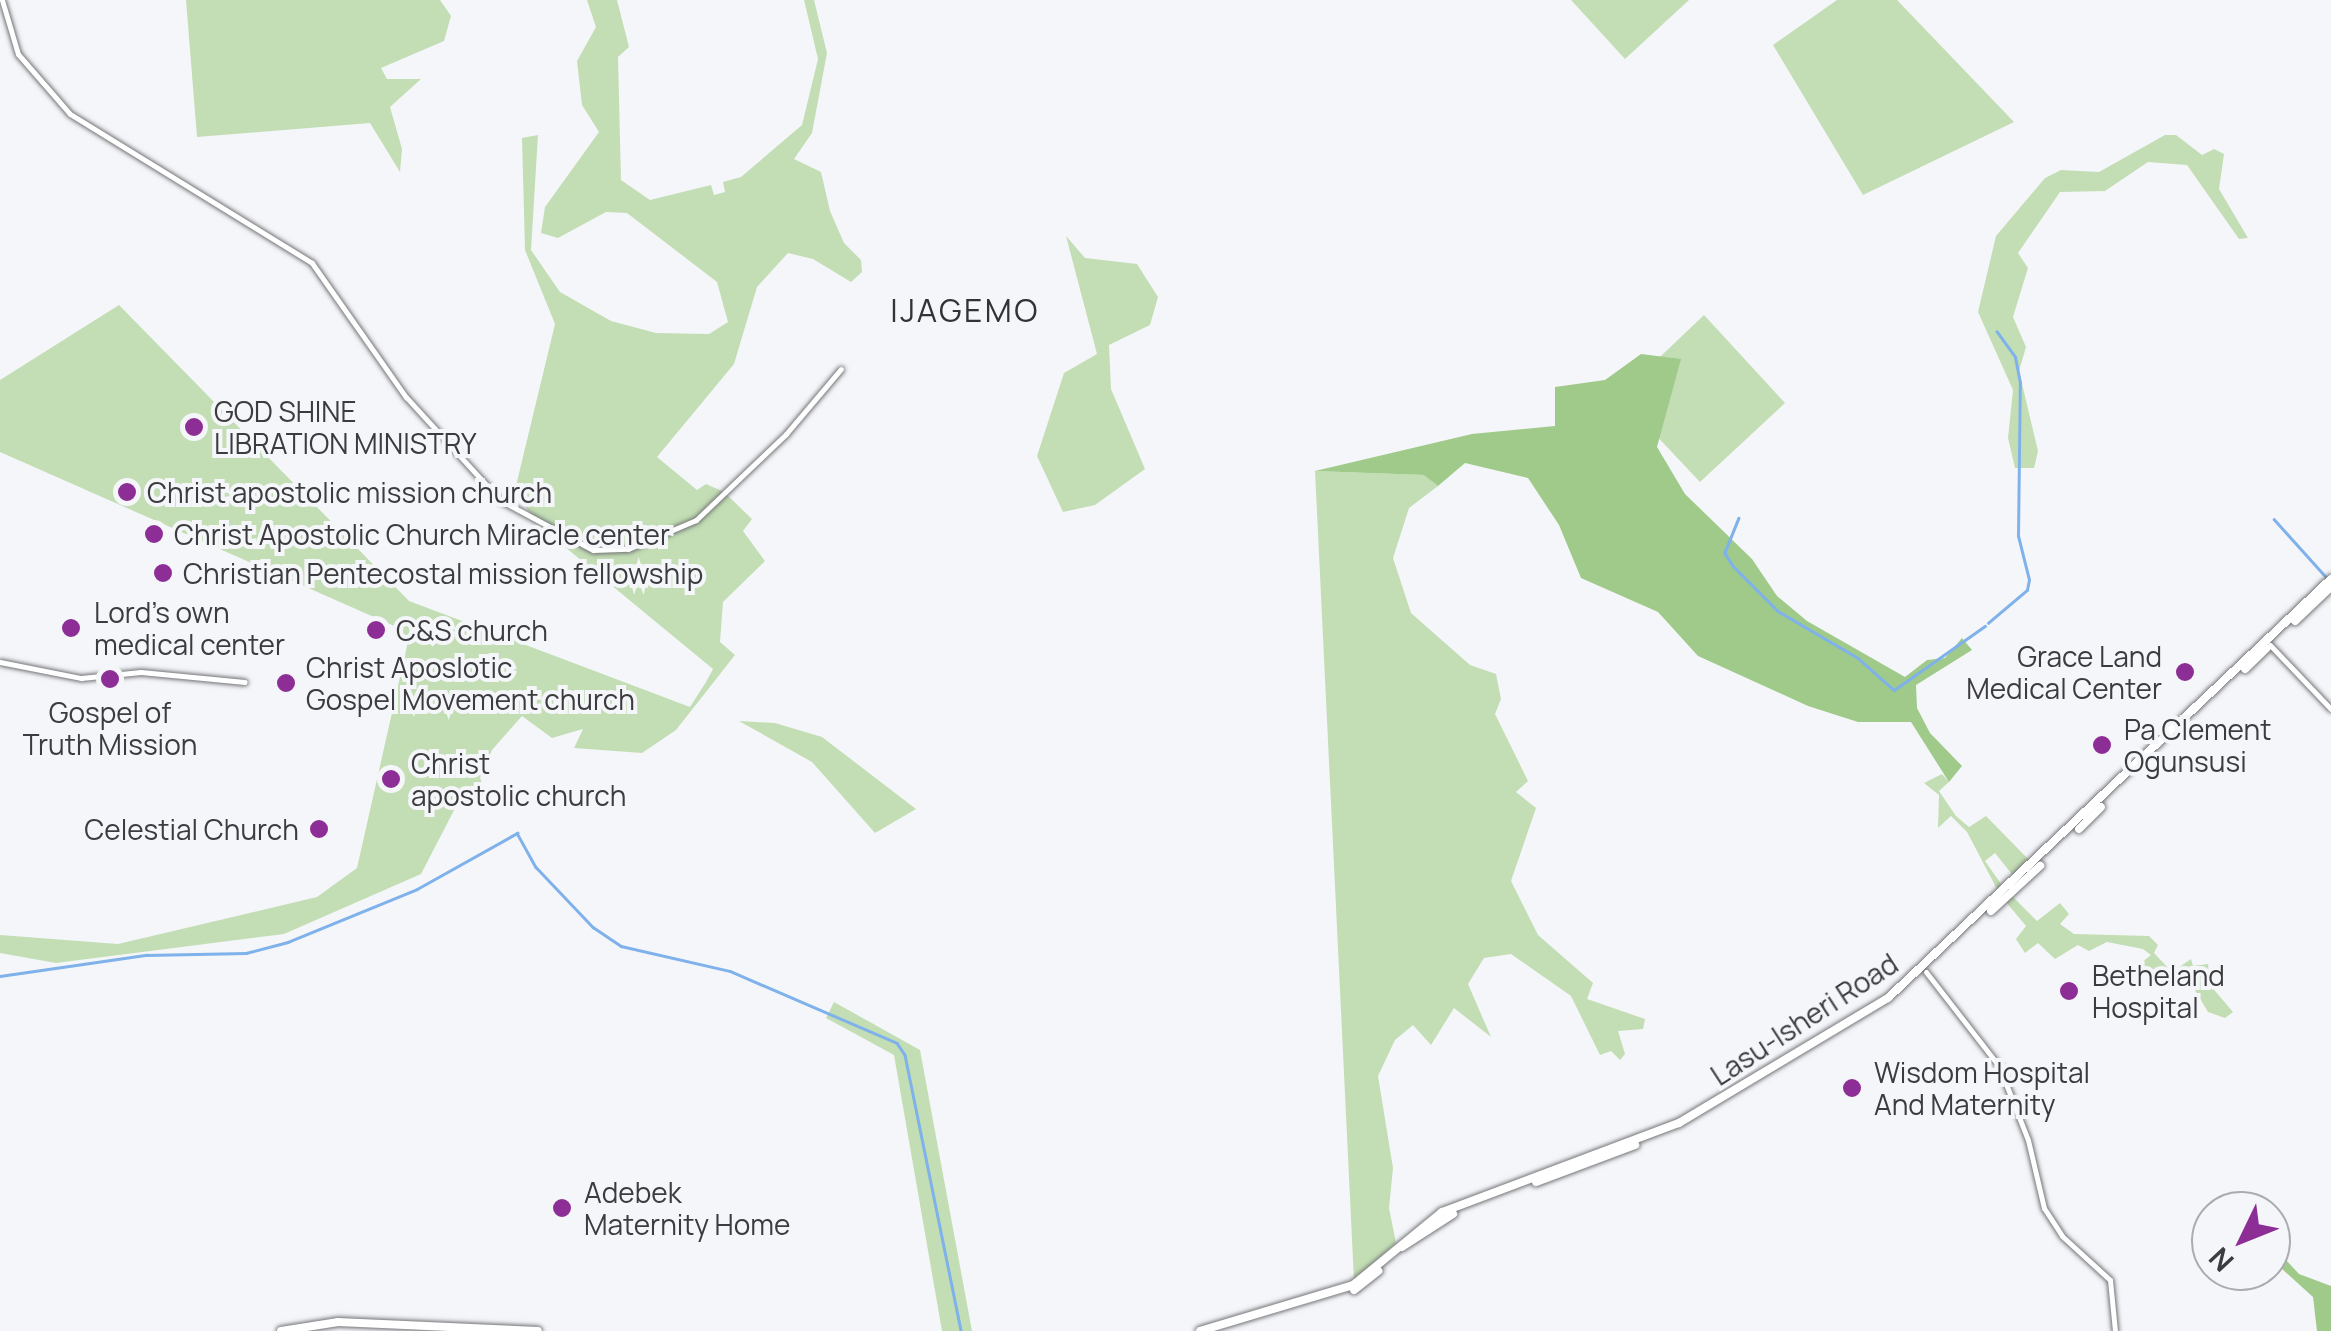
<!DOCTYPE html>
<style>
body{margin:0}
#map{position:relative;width:2331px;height:1331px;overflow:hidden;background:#f5f6fa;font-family:Manrope,sans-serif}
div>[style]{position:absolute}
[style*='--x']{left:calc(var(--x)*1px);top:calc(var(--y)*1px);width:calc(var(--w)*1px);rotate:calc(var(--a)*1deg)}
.green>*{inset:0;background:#c3deb4}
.forest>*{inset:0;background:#a0ca8a}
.stream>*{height:2.5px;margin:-1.25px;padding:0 1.25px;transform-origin:1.25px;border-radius:1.25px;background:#7fb1ea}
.roads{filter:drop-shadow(0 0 2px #757679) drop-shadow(0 0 2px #757679)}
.minor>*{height:5px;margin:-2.5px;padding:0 2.5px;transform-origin:2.5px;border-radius:2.5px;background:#fff}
.major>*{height:8px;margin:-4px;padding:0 4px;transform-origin:4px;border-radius:4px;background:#fff}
.dots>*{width:28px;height:28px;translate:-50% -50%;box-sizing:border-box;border:5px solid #f5f6fa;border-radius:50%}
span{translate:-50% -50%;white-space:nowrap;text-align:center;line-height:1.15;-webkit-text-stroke:8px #f5f6fa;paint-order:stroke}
.poi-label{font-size:28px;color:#3c3c3e}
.left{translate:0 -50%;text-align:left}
.right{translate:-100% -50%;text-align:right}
.street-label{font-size:28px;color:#3c3c3e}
.quarter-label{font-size:32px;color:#333336;letter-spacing:2.5px}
.north{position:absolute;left:2191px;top:1191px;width:100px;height:100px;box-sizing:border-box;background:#f5f6fa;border:2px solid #abacaf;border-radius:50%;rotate:227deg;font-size:28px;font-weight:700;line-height:40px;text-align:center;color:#3c3c3e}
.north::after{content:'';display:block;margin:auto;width:35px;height:45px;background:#8d2d96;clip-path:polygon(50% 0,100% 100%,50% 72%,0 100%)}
</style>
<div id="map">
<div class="green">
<div style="clip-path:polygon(186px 0,440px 0,451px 16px,444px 41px,381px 68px,387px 79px,421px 79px,390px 107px,402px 149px,400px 172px,370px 123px,197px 137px)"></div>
<div style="clip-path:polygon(587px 0,617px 0,629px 47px,618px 57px,621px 180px,650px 200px,711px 185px,714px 195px,725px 192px,723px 182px,741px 177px,802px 125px,818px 59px,804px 0,814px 0,827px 53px,812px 133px,794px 159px,821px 172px,830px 211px,844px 243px,861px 260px,862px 272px,851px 282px,813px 259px,788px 253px,757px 287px,734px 364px,657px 457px,697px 490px,706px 484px,724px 492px,752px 519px,743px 531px,765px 561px,723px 602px,720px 642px,735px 655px,676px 730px,642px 753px,574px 748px,583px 729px,552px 738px,522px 716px,492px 750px,480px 778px,484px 788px,463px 793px,421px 874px,284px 934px,56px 963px,0 953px,0 935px,118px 944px,317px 897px,357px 868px,407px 646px,401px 629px,0 452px,0 380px,119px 305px,409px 601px,690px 707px,706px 682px,713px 669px,548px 533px,514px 494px,555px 324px,525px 250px,522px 138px,538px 135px,531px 250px,560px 292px,611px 321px,656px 333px,709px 334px,728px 322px,717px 282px,627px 213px,606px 212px,558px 238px,541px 233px,545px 207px,599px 132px,582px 105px,577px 61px,596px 27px)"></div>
<div style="clip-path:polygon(1571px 0,1689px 0,1625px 59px)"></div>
<div style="clip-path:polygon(1837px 0,1897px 0,2014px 122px,1863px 195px,1773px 45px)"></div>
<div style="clip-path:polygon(2165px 135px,2176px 135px,2202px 155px,2214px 149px,2224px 154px,2219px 189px,2248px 238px,2239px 239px,2187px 165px,2148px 162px,2105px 191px,2060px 192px,2018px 253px,2028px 268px,2013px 317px,2026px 347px,2019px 371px,2038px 451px,2034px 468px,2015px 468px,2008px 438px,2013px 390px,1978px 312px,1996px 236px,2045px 178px,2061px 170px,2099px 172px)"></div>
<div style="clip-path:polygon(1066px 236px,1085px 258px,1137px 264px,1158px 297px,1150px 325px,1109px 345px,1111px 389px,1145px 469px,1095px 505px,1063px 512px,1037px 456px,1064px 373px,1097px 354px)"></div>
<div style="clip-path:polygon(1704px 315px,1785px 403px,1700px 482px,1619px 396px)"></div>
<div style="clip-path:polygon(1315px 471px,1425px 475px,1438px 486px,1409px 508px,1393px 558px,1411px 613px,1470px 665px,1496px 674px,1501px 699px,1495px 714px,1528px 781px,1516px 792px,1536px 808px,1511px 881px,1538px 935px,1593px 983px,1587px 999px,1645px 1019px,1643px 1029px,1618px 1031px,1625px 1054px,1620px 1060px,1611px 1051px,1600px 1055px,1571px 996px,1511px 954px,1484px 958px,1468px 984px,1491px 1037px,1454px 1008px,1431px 1045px,1413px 1025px,1395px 1040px,1378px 1076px,1393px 1168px,1389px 1208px,1396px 1243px,1354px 1281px)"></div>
<div style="clip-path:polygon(739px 721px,775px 723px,822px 737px,916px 809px,875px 833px,812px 762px)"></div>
<div style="clip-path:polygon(1942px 774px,1949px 782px,1939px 791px,1956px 816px,1969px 827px,1986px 816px,2032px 863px,2015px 878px,1995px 853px,1985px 861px,2004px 888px,1999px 893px,1967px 832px,1951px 816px,1938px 828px,1939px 795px,1924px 783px)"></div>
<div style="clip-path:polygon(2006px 890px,2037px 921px,2060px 903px,2069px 914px,2060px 924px,2074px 934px,2149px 936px,2158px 945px,2154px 953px,2172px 972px,2191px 959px,2193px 966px,2208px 964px,2210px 985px,2233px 1012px,2225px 1018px,2208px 1012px,2186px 975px,2170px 989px,2141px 963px,2151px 955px,2143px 949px,2107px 942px,2089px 951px,2078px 945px,2055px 959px,2038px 943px,2025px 953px,2016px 939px,2026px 926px,2000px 895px)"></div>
<div style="clip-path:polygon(834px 1002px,920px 1050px,972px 1331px,942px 1331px,894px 1055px,826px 1018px)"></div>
</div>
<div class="forest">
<div style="clip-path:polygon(1641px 354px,1681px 359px,1657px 447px,1685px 494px,1752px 559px,1777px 596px,1807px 621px,1905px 677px,1927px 660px,1945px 658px,1962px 638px,1972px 650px,1916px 685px,1917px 708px,1930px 733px,1962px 766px,1949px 782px,1911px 722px,1858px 722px,1808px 706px,1698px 656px,1658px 612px,1581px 578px,1559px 525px,1528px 478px,1465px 463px,1438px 486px,1424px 475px,1315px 471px,1472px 434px,1555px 426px,1555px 387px,1605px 380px)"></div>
<div style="clip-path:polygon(2274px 1247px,2299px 1274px,2331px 1286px,2331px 1331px,2317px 1331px,2313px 1297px,2271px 1259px)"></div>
</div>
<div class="stream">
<div style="--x:1739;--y:518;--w:38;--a:112"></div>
<div style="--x:1725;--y:553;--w:15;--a:58"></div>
<div style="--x:1733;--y:566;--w:64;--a:45"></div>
<div style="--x:1778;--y:611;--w:93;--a:30.4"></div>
<div style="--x:1858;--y:658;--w:48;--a:41.6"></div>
<div style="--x:1894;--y:690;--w:111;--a:-35.1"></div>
<div style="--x:2274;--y:519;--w:78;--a:48.1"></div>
<div style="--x:1988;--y:623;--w:51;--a:-40.2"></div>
<div style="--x:2027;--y:590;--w:10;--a:-79"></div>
<div style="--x:2029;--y:580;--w:45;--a:-104"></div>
<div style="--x:2018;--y:536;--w:153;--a:-89.3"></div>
<div style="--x:2020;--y:383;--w:26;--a:-101"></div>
<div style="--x:2015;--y:357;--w:31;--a:-126"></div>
<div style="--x:0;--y:976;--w:148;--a:-8.2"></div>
<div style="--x:146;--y:955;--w:100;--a:-1.1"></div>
<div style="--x:246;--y:953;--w:43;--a:-14.7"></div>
<div style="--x:288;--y:942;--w:139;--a:-22.3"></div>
<div style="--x:417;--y:889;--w:115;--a:-29.2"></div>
<div style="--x:517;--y:833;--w:39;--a:61"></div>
<div style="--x:536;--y:867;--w:83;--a:46.5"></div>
<div style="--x:593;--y:927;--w:34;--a:34"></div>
<div style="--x:621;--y:946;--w:112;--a:12.9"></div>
<div style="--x:730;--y:971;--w:182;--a:23.3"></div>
<div style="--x:897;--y:1043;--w:14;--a:56"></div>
<div style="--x:905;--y:1055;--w:282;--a:78.5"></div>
</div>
<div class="roads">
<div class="minor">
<div style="--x:2;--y:0;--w:56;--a:73.5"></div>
<div style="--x:18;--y:54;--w:79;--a:49.1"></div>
<div style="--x:70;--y:114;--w:284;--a:31.6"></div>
<div style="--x:312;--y:263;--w:164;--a:55"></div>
<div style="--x:406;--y:397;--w:139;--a:47.6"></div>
<div style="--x:500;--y:500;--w:106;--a:28.3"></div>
<div style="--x:593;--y:550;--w:35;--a:-2"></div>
<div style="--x:628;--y:549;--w:74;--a:-23.1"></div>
<div style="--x:696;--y:520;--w:124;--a:-43.7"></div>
<div style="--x:786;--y:434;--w:85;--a:-49.8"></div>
<div style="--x:2270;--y:645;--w:88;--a:46.4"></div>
<div style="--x:0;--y:662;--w:83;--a:11.2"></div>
<div style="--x:81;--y:678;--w:60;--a:-5.7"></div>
<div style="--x:141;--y:672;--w:104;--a:5.5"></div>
<div style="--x:1926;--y:972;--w:119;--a:52.2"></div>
<div style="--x:1999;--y:1066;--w:79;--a:68.6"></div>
<div style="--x:2028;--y:1140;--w:70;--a:76.8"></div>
<div style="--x:2044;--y:1208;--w:33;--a:57"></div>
<div style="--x:2062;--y:1236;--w:65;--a:42.5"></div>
<div style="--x:2110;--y:1280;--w:51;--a:84.4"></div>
</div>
<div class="major">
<div style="--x:2295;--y:621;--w:50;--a:-43.4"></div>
<div style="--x:2245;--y:669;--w:30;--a:-44"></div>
<div style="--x:2079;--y:829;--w:31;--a:-45"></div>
<div style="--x:1991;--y:911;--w:67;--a:-42.6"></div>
<div style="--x:1536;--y:1182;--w:106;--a:-20.5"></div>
<div style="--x:1402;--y:1247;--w:61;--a:-32.9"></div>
<div style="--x:1354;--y:1290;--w:31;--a:-38"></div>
<div style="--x:281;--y:1331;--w:58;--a:-9"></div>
<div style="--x:338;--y:1322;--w:200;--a:2.6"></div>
<div style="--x:1200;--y:1331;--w:160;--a:-16.7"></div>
<div style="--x:1353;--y:1285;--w:115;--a:-39.4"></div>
<div style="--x:1442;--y:1212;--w:253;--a:-20.6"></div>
<div style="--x:1679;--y:1123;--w:244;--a:-30.9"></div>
<div style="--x:1888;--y:998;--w:610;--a:-43.41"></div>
</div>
</div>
<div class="dots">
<div style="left:194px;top:427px;background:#8d2d96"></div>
<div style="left:127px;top:492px;background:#8d2d96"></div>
<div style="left:154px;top:534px;background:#8d2d96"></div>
<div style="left:163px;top:573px;background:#8d2d96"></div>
<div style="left:71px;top:628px;background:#8d2d96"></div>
<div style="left:376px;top:630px;background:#8d2d96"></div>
<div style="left:2185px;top:672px;background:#8d2d96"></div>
<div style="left:110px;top:679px;background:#8d2d96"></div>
<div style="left:286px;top:683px;background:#8d2d96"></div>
<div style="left:2102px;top:745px;background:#8d2d96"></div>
<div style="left:391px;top:779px;background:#8d2d96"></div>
<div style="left:319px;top:829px;background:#8d2d96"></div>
<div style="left:2069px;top:991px;background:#8d2d96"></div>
<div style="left:1852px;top:1088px;background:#8d2d96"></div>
<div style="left:562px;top:1208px;background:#8d2d96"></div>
</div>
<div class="poi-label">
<span class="left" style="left:214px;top:427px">GOD SHINE<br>LIBRATION MINISTRY</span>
<span class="left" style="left:147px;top:492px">Christ apostolic mission church</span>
<span class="left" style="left:174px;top:534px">Christ Apostolic Church Miracle center</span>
<span class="left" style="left:183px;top:573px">Christian Pentecostal mission fellowship</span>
<span class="left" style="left:94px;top:628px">Lord's own<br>medical center</span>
<span class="left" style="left:396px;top:630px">C&amp;S church</span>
<span class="right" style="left:2162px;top:672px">Grace Land<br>Medical Center</span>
<span class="left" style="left:306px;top:683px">Christ Aposlotic<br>Gospel Movement church</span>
<span style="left:110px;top:728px">Gospel of<br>Truth Mission</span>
<span class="left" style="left:2124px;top:745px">Pa Clement<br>Ogunsusi</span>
<span class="left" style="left:411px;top:779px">Christ<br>apostolic church</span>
<span class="right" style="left:299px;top:829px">Celestial Church</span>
<span class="left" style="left:2092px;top:991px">Betheland<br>Hospital</span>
<span class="left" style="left:1874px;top:1088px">Wisdom Hospital<br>And Maternity</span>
<span class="left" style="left:584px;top:1208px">Adebek<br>Maternity Home</span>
</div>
<div class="street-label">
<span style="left:1804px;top:1019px;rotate:-33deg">Lasu-Isheri Road</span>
</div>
<div class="quarter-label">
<span style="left:965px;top:310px">IJAGEMO</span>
</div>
<div class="north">N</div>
</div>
